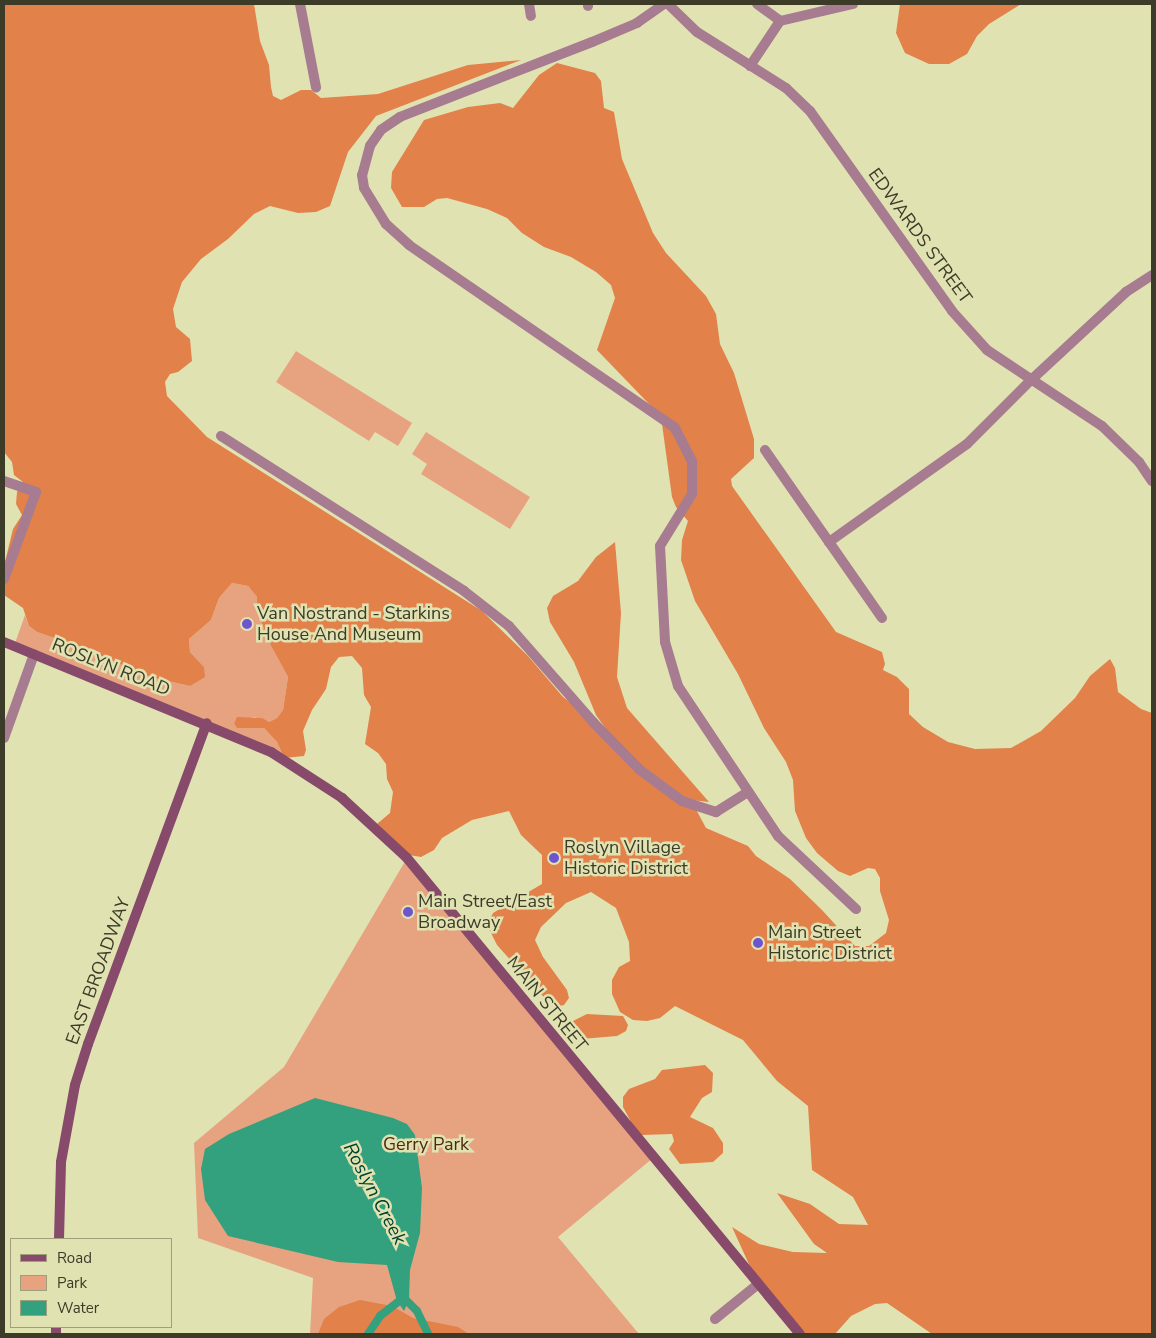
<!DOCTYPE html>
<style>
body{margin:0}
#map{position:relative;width:1156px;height:1338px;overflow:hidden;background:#e1e2b2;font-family:"Nunito Sans",sans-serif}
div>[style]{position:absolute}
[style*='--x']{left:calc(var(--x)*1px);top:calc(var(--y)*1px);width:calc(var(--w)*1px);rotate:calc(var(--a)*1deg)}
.green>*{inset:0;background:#e7a380}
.forest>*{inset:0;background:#e2814a}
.water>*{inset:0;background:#33a07e}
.stream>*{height:8px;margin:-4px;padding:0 4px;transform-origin:4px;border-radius:4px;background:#33a07e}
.lane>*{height:10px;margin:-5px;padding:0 5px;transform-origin:5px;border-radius:5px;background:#a77b90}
.street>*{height:10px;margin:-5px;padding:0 5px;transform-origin:5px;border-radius:5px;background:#a77b90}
.secondary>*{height:10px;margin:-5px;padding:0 5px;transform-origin:5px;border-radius:5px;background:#884a6b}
.dots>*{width:14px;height:14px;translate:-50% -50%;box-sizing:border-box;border:2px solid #e1e2b2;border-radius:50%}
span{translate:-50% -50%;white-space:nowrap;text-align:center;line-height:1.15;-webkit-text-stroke:5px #e1e2b2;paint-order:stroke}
.street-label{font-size:18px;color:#3b3b28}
.poi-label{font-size:18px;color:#3b3b28}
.left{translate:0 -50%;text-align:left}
.park-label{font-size:18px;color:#4f2812}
.water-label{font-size:19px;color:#00412f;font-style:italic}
.frame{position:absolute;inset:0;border:5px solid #3b3b28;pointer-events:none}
.legend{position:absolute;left:10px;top:1238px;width:162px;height:90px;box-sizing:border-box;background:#e1e2b2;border:1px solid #9f9f7b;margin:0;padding:6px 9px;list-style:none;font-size:15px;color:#3b3b28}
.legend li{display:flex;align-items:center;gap:10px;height:25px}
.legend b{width:25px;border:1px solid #9f9f7b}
</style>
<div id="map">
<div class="green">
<div style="clip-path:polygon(296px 351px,412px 423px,398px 446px,375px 432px,369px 441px,276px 382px)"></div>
<div style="clip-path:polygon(426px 432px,530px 497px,510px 529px,421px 474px,427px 464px,412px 454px)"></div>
<div style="clip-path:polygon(232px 583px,248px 586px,257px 597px,256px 609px,271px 646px,288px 677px,283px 710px,277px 718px,269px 722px,254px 717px,234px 724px,237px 728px,264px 728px,277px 742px,284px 758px,14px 646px,25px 615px,29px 626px,37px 632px,78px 646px,150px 677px,190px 686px,204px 667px,190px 652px,189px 639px,211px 620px,219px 598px)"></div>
<div style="clip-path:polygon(407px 858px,653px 1158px,558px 1237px,639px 1334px,310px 1334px,313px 1278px,198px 1238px,194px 1143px,284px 1067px)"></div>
</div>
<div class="forest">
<div style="clip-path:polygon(4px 4px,254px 4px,260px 41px,269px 65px,271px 87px,273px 96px,281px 100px,301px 90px,311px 90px,321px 98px,378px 94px,468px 65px,521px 60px,376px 116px,348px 152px,330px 206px,316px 212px,298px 213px,270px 206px,254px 214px,228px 239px,201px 259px,182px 282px,173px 309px,176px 327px,190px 339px,192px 361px,178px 372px,170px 374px,165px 382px,167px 396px,207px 437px,482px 611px,528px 656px,563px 697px,606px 729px,596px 715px,574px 662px,550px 622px,547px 608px,553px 596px,578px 581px,596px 557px,615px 542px,621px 613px,617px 677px,627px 708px,709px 802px,691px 800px,706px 828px,748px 846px,756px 856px,790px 879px,822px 910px,855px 946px,869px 946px,886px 933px,889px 920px,880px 891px,880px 878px,875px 869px,868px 868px,850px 876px,838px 871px,817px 853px,806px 838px,795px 811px,793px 780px,786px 762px,764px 728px,738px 674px,695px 601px,681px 560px,682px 540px,688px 521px,676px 507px,672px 497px,662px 424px,651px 406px,597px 350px,615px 298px,611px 285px,596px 272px,571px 257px,544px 247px,522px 233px,507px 218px,487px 209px,447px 198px,437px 199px,424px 207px,402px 207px,391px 188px,392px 172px,424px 120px,468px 107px,500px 103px,513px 108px,539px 75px,557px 63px,595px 73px,601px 81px,604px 108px,614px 112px,622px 159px,653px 233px,666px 253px,706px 296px,716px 314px,720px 344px,734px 373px,754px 439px,754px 458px,731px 479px,732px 486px,836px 632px,882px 652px,885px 664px,883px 670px,897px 677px,909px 689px,909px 714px,923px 727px,948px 742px,975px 749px,1011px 748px,1041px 731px,1075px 698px,1090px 676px,1110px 659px,1115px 668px,1118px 692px,1141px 709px,1152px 713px,1152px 1334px,932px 1334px,887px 1303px,875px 1304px,851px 1316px,835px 1334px,800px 1334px,758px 1284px,732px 1227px,759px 1244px,793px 1252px,827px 1253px,814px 1244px,777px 1193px,810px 1204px,839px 1224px,868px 1225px,853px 1197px,812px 1170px,808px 1106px,777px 1081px,743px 1040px,675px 1006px,660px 1018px,647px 1021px,633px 1020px,620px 1012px,612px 994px,612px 980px,619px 967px,630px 961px,629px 942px,616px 908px,591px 892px,566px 903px,541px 927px,535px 940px,543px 957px,567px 990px,569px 998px,564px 1005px,556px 1007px,549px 1003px,497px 945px,487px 925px,493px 913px,542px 884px,542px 855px,521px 835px,509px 811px,472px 820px,442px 838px,434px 850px,421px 857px,409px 855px,377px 824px,390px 813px,393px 792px,387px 779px,386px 764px,378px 753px,365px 744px,371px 707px,364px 695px,362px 668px,352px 656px,339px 657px,331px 667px,326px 689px,312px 710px,303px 731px,306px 750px,304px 756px,284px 758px,277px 742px,264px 728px,237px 728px,234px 724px,237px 717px,262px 718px,269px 722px,277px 718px,283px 710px,288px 677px,271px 646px,256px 609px,257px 597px,248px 586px,232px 583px,219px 598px,211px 620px,189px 639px,190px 652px,204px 667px,205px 677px,190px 686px,150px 677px,78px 646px,37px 632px,29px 626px,23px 608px,4px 595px,4px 566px,13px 529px,22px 515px,16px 504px,17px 492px,23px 482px,14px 475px,12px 462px,4px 452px)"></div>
<div style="clip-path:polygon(900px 4px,1021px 4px,989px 24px,977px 36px,967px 54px,949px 64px,929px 64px,905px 53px,896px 33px)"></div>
<div style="clip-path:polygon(587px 1014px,623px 1016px,628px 1025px,626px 1031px,617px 1036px,581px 1039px,572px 1033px,571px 1022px)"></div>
<div style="clip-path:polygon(705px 1065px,713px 1073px,712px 1092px,702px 1098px,690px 1117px,713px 1128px,723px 1143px,723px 1153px,713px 1162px,680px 1164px,669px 1149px,674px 1141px,672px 1134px,642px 1135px,636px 1131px,623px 1107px,623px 1097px,629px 1089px,655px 1079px,662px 1070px)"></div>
<div style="clip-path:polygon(360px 1300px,392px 1306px,413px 1318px,458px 1327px,469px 1334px,318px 1334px,324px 1319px,339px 1307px)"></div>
</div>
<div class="water">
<div style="clip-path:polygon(315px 1098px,393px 1118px,407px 1124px,415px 1135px,422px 1188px,420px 1233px,410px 1270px,409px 1300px,404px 1311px,397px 1301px,387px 1265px,338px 1262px,228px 1236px,205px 1200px,201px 1169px,205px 1149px,229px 1134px)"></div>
</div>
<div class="stream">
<div style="--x:402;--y:1296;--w:21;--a:45"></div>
<div style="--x:417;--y:1311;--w:25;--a:64"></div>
<div style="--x:368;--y:1334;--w:22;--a:-56"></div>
<div style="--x:380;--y:1316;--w:28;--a:-38"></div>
</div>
<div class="lane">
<div style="--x:300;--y:4;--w:85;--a:79.1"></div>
<div style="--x:529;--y:4;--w:12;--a:81"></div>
<div style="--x:588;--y:4;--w:2;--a:90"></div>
<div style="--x:664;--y:4;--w:33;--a:145"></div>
<div style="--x:637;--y:23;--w:49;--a:157.1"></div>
<div style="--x:592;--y:42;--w:206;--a:158.7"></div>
<div style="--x:400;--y:117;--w:23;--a:146"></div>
<div style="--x:381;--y:130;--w:19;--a:125"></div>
<div style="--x:370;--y:146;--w:30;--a:105"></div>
<div style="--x:362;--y:175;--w:13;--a:81"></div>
<div style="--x:364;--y:188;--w:42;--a:58.6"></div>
<div style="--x:386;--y:224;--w:31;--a:42"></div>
<div style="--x:409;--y:245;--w:323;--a:34.5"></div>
<div style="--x:675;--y:428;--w:38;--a:63"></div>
<div style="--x:692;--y:462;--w:32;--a:90"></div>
<div style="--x:692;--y:494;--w:61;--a:121.6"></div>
<div style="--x:660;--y:546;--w:96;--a:87"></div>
<div style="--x:665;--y:642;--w:46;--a:73.5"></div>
<div style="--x:678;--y:686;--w:180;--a:56.3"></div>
<div style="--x:778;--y:836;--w:107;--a:43.1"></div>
<div style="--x:757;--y:4;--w:29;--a:36"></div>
<div style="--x:750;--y:66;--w:54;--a:-56.3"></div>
<div style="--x:780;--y:21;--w:75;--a:-13.1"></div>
<div style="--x:221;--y:436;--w:288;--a:32.5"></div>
<div style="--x:464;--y:591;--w:57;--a:37.9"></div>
<div style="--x:509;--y:626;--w:128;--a:48.8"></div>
<div style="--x:593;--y:722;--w:67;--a:45.6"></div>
<div style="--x:640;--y:770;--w:52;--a:36.4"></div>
<div style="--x:682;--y:801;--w:36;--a:18"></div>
<div style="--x:716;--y:812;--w:38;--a:-32"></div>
<div style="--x:765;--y:450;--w:112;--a:55.2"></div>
<div style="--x:4;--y:481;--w:34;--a:19"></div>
<div style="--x:36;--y:492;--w:93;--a:110.2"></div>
<div style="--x:882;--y:618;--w:93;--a:-124.9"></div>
<div style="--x:829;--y:542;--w:169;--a:-35.4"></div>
<div style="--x:967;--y:444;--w:89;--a:-45"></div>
<div style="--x:1030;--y:381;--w:131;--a:-42.8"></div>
<div style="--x:1126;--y:292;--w:31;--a:-33"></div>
<div style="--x:4;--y:738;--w:89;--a:-70.3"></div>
<div style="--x:715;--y:1319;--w:55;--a:-39.1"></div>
</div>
<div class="street">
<div style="--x:668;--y:4;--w:40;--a:44"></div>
<div style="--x:697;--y:32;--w:105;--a:32.2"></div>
<div style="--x:786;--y:88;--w:33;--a:44"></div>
<div style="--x:810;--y:111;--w:245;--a:54.6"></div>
<div style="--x:952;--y:311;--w:52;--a:48.1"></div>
<div style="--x:987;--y:350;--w:138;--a:33.5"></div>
<div style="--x:1102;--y:426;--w:52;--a:44.2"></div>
<div style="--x:1139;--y:462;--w:23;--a:56"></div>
</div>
<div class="secondary">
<div style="--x:4;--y:642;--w:289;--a:22.4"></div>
<div style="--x:271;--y:752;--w:85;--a:32.9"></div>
<div style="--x:342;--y:798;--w:88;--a:42.7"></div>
<div style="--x:407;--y:858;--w:617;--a:50.46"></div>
<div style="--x:59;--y:1239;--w:77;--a:-88.5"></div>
<div style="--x:61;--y:1162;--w:78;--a:-79.7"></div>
<div style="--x:75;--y:1085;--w:43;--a:-72.4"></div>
<div style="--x:88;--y:1044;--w:342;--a:-69.7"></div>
<div style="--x:56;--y:1334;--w:7;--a:-90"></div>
</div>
<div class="dots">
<div style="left:247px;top:624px;background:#6e55cf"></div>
<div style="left:554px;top:858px;background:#6e55cf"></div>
<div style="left:408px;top:912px;background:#6e55cf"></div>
<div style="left:758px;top:943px;background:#6e55cf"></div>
</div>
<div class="street-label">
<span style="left:920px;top:236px;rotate:54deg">EDWARDS STREET</span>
<span style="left:111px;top:667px;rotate:22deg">ROSLYN ROAD</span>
<span style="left:98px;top:971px;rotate:-70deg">EAST BROADWAY</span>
<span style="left:547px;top:1004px;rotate:51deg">MAIN STREET</span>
</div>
<div class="poi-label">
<span class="left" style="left:257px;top:624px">Van Nostrand - Starkins<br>House And Museum</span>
<span class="left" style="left:564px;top:858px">Roslyn Village<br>Historic District</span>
<span class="left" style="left:418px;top:912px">Main Street/East<br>Broadway</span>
<span class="left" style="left:768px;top:943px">Main Street<br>Historic District</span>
</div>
<div class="park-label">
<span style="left:426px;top:1144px">Gerry Park</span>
</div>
<div class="water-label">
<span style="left:374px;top:1194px;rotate:62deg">Roslyn Creek</span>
</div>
<div class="frame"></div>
<ul class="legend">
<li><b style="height:6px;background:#884a6b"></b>Road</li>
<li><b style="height:14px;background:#e7a380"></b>Park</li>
<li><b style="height:14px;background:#33a07e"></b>Water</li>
</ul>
</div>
